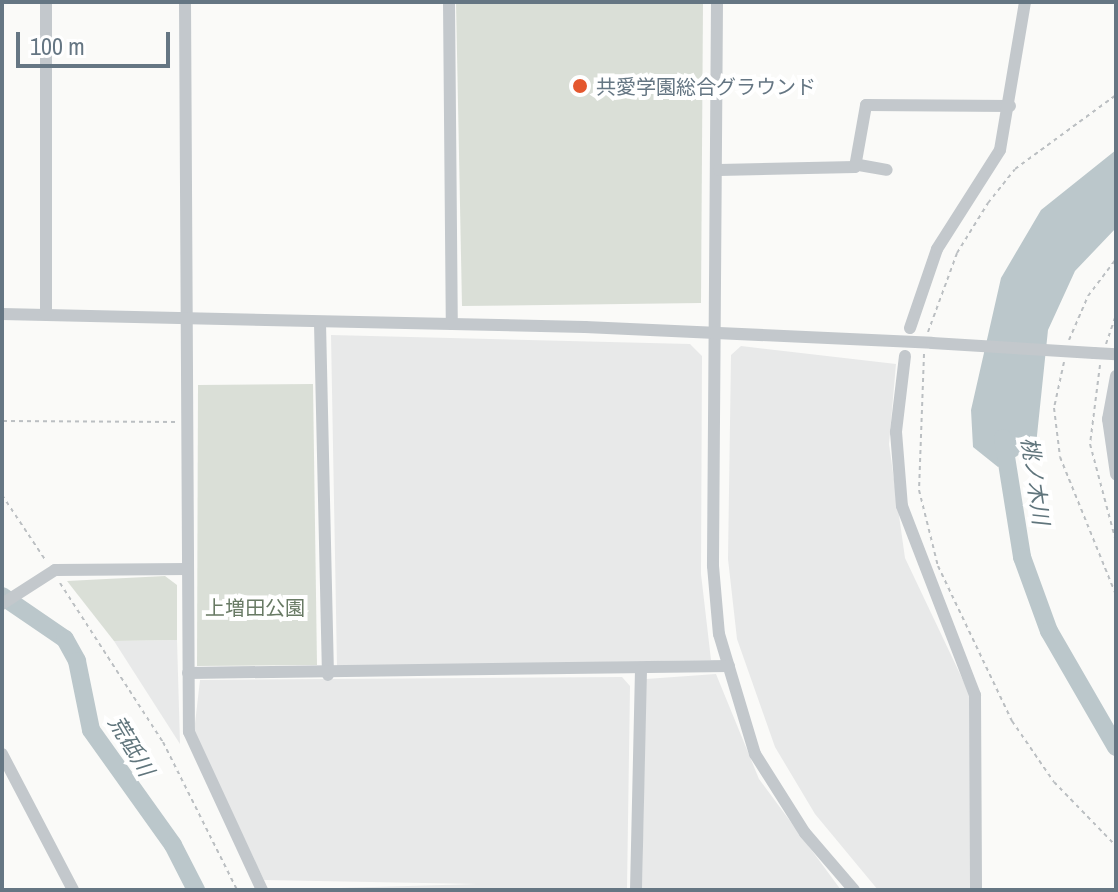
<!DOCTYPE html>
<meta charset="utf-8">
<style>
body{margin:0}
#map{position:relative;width:1118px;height:892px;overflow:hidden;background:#fafaf8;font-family:"Archivo Narrow","Noto Sans JP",sans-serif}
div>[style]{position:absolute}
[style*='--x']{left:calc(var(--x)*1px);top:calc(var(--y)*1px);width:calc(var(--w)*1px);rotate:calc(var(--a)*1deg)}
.built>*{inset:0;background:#e8e9e9}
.green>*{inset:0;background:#dadfd7}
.water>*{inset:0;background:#bbc7cb}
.river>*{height:18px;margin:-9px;padding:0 9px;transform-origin:9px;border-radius:9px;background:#bbc7cb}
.path>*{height:2px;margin-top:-1px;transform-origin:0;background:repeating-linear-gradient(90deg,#bbbfc2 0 4px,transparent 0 8px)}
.minor>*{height:12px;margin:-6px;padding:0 6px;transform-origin:6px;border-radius:6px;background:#c3c8cc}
.minor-bridge>*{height:12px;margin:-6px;padding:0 6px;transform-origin:6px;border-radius:6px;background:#c3c8cc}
.dots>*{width:22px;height:22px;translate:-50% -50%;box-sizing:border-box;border:4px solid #fff;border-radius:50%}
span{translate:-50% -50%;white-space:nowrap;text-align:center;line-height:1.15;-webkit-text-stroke:8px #fff;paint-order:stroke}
.poi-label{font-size:20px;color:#657683}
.left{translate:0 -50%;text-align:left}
.park-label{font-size:20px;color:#687a64}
.water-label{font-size:22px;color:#60757c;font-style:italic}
.frame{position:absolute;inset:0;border:4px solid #657683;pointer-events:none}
.scale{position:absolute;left:16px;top:32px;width:154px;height:36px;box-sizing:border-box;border:4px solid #657683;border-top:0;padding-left:10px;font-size:24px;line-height:28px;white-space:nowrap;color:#657683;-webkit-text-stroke:6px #fff;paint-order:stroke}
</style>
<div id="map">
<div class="built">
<div style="clip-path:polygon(331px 335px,690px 344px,702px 356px,701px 574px,711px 660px,337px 667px)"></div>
<div style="clip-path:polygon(741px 346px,896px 364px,889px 444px,905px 558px,970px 695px,971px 890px,878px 890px,815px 814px,775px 747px,737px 639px,728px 559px,731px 355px)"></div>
<div style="clip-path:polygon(177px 640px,180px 744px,114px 641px)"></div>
<div style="clip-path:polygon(716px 674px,759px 779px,841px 890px,642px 890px,646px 679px)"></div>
<div style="clip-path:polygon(622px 677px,630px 686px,627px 890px,270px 890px,477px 884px,264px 880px,194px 732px,200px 680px)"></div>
</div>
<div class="green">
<div style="clip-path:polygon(456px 2px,703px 2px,701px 303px,462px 306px)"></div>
<div style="clip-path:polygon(313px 384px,317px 665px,197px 666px,198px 385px)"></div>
<div style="clip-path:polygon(165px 576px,177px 585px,177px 640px,114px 641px,67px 581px)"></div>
</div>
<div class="water">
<div style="clip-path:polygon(1116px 150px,1116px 228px,1075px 271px,1048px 330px,1036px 445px,998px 467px,973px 447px,971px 410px,1001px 278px,1041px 210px)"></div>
</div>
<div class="river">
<div style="--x:1003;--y:438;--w:121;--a:80.9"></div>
<div style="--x:1022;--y:557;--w:79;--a:70"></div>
<div style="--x:1049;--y:631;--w:134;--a:60"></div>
<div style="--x:2;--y:596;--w:76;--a:34.3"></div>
<div style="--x:65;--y:639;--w:25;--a:61"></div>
<div style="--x:77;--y:661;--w:70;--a:78.5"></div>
<div style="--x:91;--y:730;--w:141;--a:54.5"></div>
<div style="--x:173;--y:845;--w:51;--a:62.9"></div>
</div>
<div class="path">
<div style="--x:928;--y:332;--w:84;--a:-69.8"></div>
<div style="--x:957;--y:253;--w:59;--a:-58.2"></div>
<div style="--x:988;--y:203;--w:43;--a:-51.5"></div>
<div style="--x:1015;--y:169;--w:125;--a:-36.2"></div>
<div style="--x:1069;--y:340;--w:48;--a:-66.6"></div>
<div style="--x:1088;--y:296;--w:46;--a:-52.9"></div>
<div style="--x:1106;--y:344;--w:31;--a:-71"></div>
<div style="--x:924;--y:354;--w:136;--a:92.1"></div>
<div style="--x:919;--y:490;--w:78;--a:76"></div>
<div style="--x:938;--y:566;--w:172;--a:64.5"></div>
<div style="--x:1012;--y:721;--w:74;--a:55.5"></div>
<div style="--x:1054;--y:782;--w:89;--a:45.9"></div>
<div style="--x:1064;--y:362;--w:47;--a:102.3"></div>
<div style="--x:1054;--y:408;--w:49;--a:83"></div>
<div style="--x:1060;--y:457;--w:149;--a:67.9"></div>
<div style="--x:1100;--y:365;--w:80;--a:97.2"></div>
<div style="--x:1090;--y:444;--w:101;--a:75.1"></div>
<div style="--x:3;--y:421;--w:175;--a:0.3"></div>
<div style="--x:2;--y:495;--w:79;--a:56.3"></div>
<div style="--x:60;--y:583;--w:189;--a:57.1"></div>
<div style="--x:163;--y:742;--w:165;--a:63.4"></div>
</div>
<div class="minor">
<div style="--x:185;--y:2;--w:730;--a:89.69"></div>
<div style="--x:189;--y:732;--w:174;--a:65.2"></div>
<div style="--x:449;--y:2;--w:322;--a:89.5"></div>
<div style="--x:717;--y:2;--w:564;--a:90.41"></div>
<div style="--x:713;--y:566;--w:68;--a:85"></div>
<div style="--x:719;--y:634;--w:125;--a:73.3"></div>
<div style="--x:755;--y:754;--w:93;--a:57.7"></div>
<div style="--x:805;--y:833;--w:75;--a:49.3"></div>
<div style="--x:859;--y:165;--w:28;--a:10"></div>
<div style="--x:719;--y:170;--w:136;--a:-1.3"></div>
<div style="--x:855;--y:167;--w:63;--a:-79.9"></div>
<div style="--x:866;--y:105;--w:144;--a:0.4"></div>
<div style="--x:2;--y:314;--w:583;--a:1.28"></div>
<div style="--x:585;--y:327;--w:347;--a:2.6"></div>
<div style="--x:46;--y:314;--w:312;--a:-90"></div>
<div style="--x:320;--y:323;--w:352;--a:88.7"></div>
<div style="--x:910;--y:328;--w:83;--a:-71.1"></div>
<div style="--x:937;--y:249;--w:117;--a:-57.5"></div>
<div style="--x:1000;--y:150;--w:150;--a:-80.4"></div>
<div style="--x:1094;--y:353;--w:22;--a:3"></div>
<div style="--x:905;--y:356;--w:77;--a:96.8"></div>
<div style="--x:896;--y:432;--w:74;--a:85.4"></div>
<div style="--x:902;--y:506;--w:203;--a:68.9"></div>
<div style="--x:975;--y:695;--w:195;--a:89.7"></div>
<div style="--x:1116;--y:376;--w:44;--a:100.5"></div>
<div style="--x:1108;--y:419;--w:56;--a:81.7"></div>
<div style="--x:2;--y:604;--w:63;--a:-32.7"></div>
<div style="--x:55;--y:570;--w:132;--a:-0.4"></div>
<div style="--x:188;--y:673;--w:541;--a:-0.74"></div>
<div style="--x:2;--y:754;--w:153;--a:62.4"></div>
<div style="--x:636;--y:890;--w:220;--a:-88.7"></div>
</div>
<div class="minor-bridge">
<div style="--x:932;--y:343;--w:162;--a:3.5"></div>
</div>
<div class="dots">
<div style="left:580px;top:86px;background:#e4572e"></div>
</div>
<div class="poi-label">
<span class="left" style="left:596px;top:86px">共愛学園総合グラウンド</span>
</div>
<div class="park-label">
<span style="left:255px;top:607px">上増田公園</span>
</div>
<div class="water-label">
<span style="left:1035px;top:481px;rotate:82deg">桃ノ木川</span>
<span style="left:131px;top:746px;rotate:59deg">荒砥川</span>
</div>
<div class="frame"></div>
<div class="scale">100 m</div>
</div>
